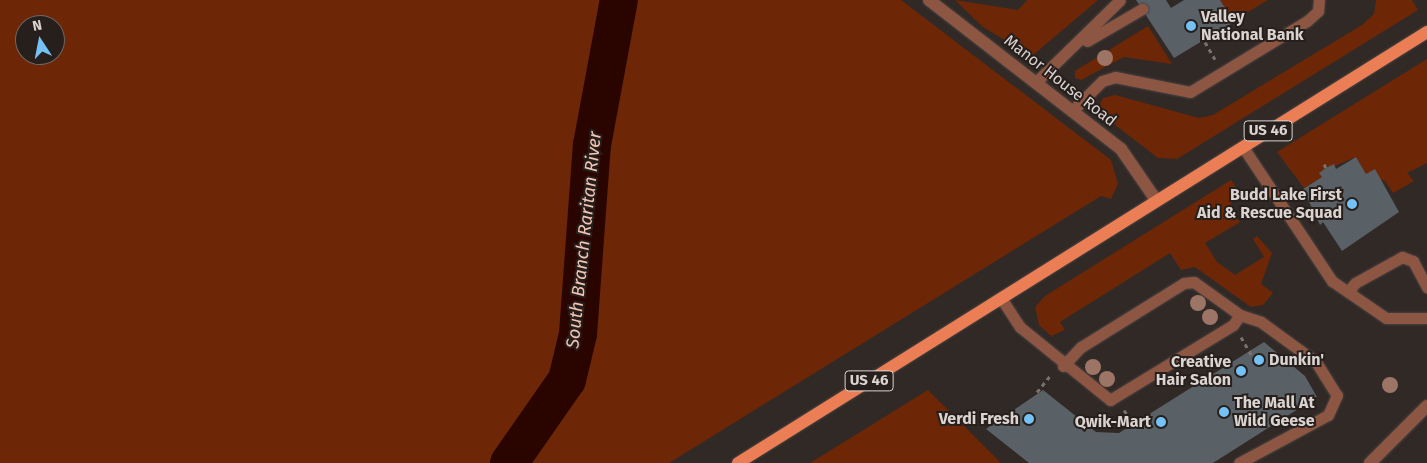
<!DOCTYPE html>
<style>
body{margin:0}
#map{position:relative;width:1427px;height:463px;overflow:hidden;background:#312926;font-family:"Fira Sans",sans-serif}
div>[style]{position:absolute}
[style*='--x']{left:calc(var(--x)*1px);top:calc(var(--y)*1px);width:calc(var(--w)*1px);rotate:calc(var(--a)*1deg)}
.green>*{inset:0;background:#6d2707}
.river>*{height:38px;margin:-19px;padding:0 19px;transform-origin:19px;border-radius:19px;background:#2a0500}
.building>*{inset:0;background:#596066}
.path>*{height:3px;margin-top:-1.5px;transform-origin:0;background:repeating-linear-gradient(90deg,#78716e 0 4px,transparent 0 8px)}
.roads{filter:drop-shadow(0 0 1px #4c4442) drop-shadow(0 0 1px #4c4442)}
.service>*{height:11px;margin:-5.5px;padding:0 5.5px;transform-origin:5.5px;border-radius:5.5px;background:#8c5642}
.minor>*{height:12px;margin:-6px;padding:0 6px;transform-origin:6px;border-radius:6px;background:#8c5642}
.tertiary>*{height:12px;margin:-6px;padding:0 6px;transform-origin:6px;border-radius:6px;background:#8c5642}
.primary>*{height:12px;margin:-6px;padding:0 6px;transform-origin:6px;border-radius:6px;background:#eb7e54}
.trees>*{width:16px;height:16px;margin:-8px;border-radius:50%;background:#9d7566}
.dots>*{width:14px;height:14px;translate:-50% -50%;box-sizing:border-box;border:2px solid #271f1c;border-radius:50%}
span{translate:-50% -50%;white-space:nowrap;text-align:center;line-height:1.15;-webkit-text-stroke:4px #271f1c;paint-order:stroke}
.shield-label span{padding:1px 4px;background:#271f1c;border:1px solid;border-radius:4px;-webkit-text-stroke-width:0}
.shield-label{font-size:15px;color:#d9d4d2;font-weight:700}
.poi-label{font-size:16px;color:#d9d4d2;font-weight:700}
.left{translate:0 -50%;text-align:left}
.right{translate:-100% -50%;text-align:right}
.street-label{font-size:16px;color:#d9d4d2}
.water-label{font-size:18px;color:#f1c4b3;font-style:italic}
.north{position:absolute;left:15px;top:15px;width:50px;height:50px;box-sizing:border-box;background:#271f1c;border:1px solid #6e6765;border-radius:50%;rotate:349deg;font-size:14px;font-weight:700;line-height:20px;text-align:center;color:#d9d4d2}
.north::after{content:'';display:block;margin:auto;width:18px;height:22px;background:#73c1f5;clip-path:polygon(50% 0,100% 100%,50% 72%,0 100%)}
</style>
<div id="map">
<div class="green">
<div style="clip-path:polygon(evenodd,0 0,901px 0,1111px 160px,1118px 184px,1111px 199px,1101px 196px,669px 463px,0 463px,0 0,25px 25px,55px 25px,55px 55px,25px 55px,25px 25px)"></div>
<div style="clip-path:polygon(955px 0,1018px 10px,1027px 0,1098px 0,1032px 56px,983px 27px)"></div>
<div style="clip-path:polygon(1220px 0,1268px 0,1233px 21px)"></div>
<div style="clip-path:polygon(1376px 0,1412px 0,1418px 10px,1177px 159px,1158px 158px,1097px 111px,1103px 98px,1115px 95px,1199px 118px,1213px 115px,1362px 25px,1374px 14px)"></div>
<div style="clip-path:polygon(1148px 26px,1172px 64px,1124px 57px,1081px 80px,1075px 78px,1075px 71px)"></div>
<div style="clip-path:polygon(1427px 59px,1427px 163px,1407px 173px,1414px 181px,1393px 193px,1385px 181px,1366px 174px,1356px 157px,1320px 172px,1322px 177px,1304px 188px,1277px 152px)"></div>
<div style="clip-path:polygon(1231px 180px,1239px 192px,1229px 207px,1240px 222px,1205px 243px,1217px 262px,1235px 275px,1264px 257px,1253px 239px,1257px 236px,1272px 253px,1261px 284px,1273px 293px,1263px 305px,1251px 307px,1195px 267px,1181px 270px,1170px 253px,1060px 322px,1065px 330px,1051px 336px,1039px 325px,1035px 307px,1045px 296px)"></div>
<div style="clip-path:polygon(928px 390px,1001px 463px,810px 463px)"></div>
</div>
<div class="river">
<div style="--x:509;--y:463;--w:101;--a:-55.1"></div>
<div style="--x:567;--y:380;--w:47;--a:-76.6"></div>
<div style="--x:578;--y:334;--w:190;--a:-85.8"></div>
<div style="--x:592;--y:145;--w:147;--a:-79.5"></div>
</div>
<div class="building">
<div style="clip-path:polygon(1136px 0,1166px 0,1171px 8px,1184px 0,1220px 0,1234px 22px,1174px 58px)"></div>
<div style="clip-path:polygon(1356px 157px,1366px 174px,1375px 169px,1399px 212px,1342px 251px,1323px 222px,1320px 225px,1303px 189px,1322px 177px,1319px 173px,1326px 168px,1334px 164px,1336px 169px)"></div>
<div style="clip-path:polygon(1264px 342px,1305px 376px,1317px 397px,1213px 463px,1029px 463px,986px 429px,1043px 390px,1096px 432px,1119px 433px)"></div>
</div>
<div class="path">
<div style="--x:1205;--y:42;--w:20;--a:60"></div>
<div style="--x:1324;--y:164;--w:4;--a:63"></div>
<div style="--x:1241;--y:337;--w:22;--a:60"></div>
<div style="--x:1037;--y:392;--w:22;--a:-51"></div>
<div style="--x:1124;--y:410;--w:21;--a:55"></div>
</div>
<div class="roads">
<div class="service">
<div style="--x:1087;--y:41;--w:64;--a:-30.2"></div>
<div style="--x:1036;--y:82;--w:117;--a:-44.3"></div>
<div style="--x:1072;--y:111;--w:42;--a:-45"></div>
<div style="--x:1102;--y:81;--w:14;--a:-17"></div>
<div style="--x:1115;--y:77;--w:76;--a:11.3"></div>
<div style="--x:1190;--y:92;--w:137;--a:-31.3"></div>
<div style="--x:1307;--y:21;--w:15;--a:-42"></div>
<div style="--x:1318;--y:11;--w:11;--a:-85"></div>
<div style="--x:1243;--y:147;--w:161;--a:56.4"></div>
<div style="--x:1332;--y:281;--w:65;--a:34.4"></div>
<div style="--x:1386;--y:318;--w:41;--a:0"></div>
<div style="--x:1348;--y:292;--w:11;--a:-52"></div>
<div style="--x:1355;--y:283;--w:54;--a:-29"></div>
<div style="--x:1402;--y:257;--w:12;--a:20"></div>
<div style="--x:1413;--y:261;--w:30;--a:62"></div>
<div style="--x:1001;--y:298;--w:35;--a:57"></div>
<div style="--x:1020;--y:327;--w:116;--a:39"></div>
<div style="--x:1110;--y:400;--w:144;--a:-31.4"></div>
<div style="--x:1233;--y:325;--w:12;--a:-55"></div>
<div style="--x:1063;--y:366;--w:26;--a:-47"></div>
<div style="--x:1081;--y:347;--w:121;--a:-31.9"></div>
<div style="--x:1184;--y:283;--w:10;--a:-6"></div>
<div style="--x:1194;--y:282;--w:57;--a:35.7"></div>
<div style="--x:1240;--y:315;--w:22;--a:18"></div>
<div style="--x:1261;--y:322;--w:68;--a:36"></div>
<div style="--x:1316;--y:362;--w:39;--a:58"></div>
<div style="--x:1337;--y:395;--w:22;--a:114"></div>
<div style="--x:1328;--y:415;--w:101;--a:151.7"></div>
</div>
<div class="minor">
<div style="--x:929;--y:0;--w:243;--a:37.8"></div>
<div style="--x:1121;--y:149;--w:62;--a:55.5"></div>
</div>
<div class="tertiary">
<div style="--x:1370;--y:463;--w:81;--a:-45"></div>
</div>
<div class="primary">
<div style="--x:738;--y:463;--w:813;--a:-32.03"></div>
</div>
</div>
<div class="trees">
<div style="left:1105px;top:58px"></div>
<div style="left:1198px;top:303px"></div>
<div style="left:1210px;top:317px"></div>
<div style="left:1093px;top:367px"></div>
<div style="left:1107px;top:379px"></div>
<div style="left:1390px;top:385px"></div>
</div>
<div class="dots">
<div style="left:1191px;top:26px;background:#73c1f5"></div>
<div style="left:1352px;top:204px;background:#73c1f5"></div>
<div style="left:1259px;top:360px;background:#73c1f5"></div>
<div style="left:1241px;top:371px;background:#73c1f5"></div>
<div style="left:1224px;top:412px;background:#73c1f5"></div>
<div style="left:1029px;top:419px;background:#73c1f5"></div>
<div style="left:1161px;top:422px;background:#73c1f5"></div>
</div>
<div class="shield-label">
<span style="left:1268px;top:131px">US 46</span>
<span style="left:869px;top:381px">US 46</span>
</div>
<div class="poi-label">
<span class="left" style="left:1201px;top:26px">Valley<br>National Bank</span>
<span class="right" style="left:1342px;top:204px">Budd Lake First<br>Aid &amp; Rescue Squad</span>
<span class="left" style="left:1269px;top:360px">Dunkin'</span>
<span class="right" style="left:1231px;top:371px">Creative<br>Hair Salon</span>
<span class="left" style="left:1234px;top:412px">The Mall At<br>Wild Geese</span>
<span class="right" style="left:1019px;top:419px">Verdi Fresh</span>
<span class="right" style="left:1151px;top:422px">Qwik-Mart</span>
</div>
<div class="street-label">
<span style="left:1060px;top:81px;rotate:38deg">Manor House Road</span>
</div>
<div class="water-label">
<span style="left:584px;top:240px;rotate:-84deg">South Branch Raritan River</span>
</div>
<div class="north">N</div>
</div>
